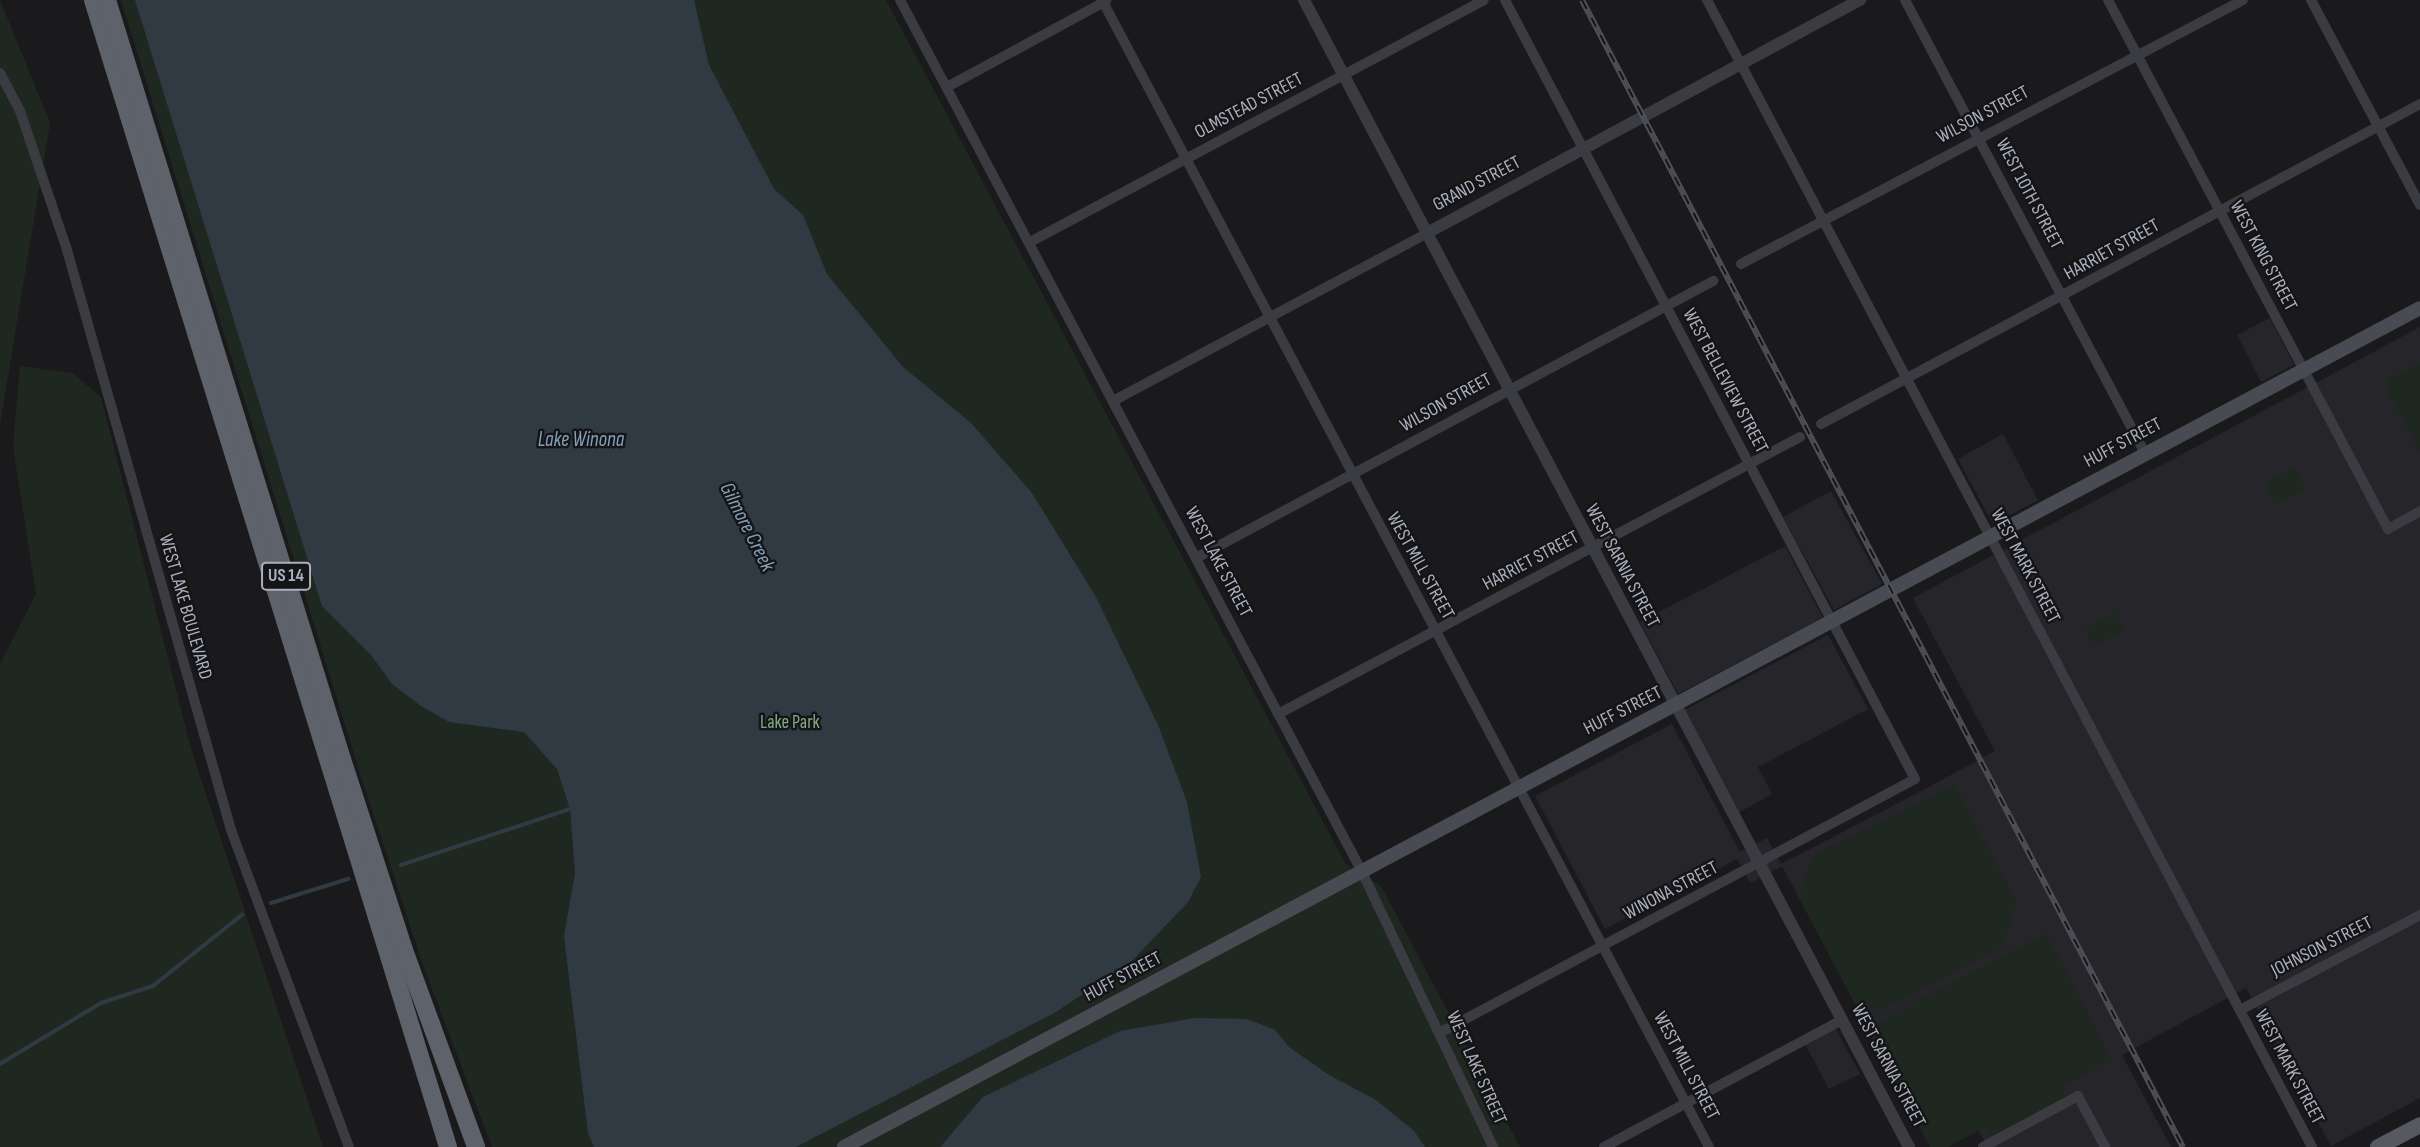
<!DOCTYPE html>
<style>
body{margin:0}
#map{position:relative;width:2420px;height:1147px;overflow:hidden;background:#1a1a1d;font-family:"Sofia Sans Condensed",sans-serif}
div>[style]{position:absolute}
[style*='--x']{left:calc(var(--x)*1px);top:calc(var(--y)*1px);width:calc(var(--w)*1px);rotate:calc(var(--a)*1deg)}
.built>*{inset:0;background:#26262a}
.green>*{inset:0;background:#1f2820}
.water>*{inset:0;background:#2f3a42}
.stream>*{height:3.5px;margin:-1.75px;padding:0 1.75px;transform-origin:1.75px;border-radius:1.75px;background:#2f3a42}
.minor>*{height:10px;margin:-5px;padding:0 5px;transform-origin:5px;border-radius:5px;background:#3b3c42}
.tertiary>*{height:12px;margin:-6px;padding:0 6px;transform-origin:6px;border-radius:6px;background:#3b3c42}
.secondary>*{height:14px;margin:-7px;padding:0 7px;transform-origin:7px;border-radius:7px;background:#494b52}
.primary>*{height:16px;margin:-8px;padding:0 8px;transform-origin:8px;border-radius:8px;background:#575961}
.trunk>*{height:18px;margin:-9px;padding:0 9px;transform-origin:9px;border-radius:9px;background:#5e626a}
.rail>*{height:6px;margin-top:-3px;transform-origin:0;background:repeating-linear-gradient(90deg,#151518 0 10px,#4e5057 0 20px);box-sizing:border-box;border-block:2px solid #4e5057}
span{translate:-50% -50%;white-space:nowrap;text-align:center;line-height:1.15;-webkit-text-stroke:5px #151518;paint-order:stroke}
.shield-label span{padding:2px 5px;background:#151518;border:2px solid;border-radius:5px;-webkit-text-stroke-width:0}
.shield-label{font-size:18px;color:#acb1bd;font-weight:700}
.street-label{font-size:19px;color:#acb1bd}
.park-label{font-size:19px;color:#82a983}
.water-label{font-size:21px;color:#81a0b9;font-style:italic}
</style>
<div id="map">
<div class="built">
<div style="clip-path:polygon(2270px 318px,2294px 365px,2261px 382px,2237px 335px)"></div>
<div style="clip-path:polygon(2420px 327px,2420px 1098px,2331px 1146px,2246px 988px,2122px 1055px,2171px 1147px,1988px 1147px,1977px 1128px,1931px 1147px,1782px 866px,1750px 883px,1737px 859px,1605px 929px,1535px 796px,1672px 724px,1740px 852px,1767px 838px,1781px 864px,1927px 788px,1995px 751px,1913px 598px)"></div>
<div style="clip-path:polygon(2003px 434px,2038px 500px,1993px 524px,1958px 459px)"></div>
<div style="clip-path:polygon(1831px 491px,1882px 584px,1834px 610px,1783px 517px)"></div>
<div style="clip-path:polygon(1785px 546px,1823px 618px,1678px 694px,1640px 622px)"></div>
<div style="clip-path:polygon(1828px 635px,1868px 709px,1758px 767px,1772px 794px,1738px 813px,1683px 711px)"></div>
<div style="clip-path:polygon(1835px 1027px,1860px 1074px,1829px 1089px,1805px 1044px)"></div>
</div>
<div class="green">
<div style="clip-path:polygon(0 0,50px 123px,0 424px)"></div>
<div style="clip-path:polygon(121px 0,886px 0,1345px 863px,1381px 886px,1520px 1147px,492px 1147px,423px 965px,359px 770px)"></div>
<div style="clip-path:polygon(2420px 363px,2420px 452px,2385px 387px,2387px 380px)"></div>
<div style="clip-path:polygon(20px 366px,72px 373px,101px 397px,192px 752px,323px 1147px,0 1147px,0 664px,36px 594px,13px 446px)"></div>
<div style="clip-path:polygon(2294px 468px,2305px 489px,2275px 504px,2265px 484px)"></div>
<div style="clip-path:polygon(2116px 614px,2124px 632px,2092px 646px,2085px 628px)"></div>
<div style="clip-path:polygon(1954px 784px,2017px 902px,2002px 947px,1883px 1010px,1856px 1006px,1800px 899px,1812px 856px)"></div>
<div style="clip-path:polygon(2046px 933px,2112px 1059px,2063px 1087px,2067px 1097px,1990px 1137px,1985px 1127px,1948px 1147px,1930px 1147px,1867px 1028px)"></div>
</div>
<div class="water">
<div style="clip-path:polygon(135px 0,694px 0,709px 65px,774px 189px,803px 215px,827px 274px,903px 367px,971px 423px,1032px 493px,1096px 597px,1158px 725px,1187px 802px,1201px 877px,1188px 902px,1132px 961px,1056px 1012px,796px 1147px,594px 1147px,588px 1133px,564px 936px,575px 873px,570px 809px,557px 769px,524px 732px,449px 722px,421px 706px,392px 684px,371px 655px,322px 606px)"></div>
<div style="clip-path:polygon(1195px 1018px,1247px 1019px,1275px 1030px,1289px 1047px,1329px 1075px,1376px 1100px,1414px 1131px,1425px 1147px,940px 1147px,983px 1097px,1120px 1031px)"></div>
</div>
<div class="stream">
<div style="--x:401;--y:865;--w:178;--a:-18.3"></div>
<div style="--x:271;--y:903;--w:81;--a:-17.3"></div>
<div style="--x:0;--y:1064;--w:118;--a:-31.1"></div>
<div style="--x:101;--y:1003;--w:55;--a:-18.1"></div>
<div style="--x:153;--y:986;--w:114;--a:-38.6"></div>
</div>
<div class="minor">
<div style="--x:900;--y:0;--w:987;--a:62.08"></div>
<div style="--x:1362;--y:872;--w:305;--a:64.5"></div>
<div style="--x:1102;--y:0;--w:1298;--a:62.11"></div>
<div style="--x:1707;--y:0;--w:1297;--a:62.19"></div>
<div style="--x:1905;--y:0;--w:513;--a:62.09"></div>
<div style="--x:2108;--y:0;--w:599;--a:62.11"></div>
<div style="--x:2388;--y:529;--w:37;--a:-29"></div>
<div style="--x:2311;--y:0;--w:232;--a:62"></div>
<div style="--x:0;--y:73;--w:43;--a:62.2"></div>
<div style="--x:20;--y:111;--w:147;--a:71.3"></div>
<div style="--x:67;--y:250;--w:603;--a:74.21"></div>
<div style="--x:231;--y:830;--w:338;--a:69.6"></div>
<div style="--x:947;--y:87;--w:181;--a:-28.4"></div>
<div style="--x:1030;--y:242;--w:514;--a:-28.06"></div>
<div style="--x:1741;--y:264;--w:567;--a:-27.74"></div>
<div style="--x:1113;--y:401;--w:356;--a:-28.1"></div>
<div style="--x:1821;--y:424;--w:679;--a:-28.11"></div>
<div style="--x:1196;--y:558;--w:587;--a:-28.18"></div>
<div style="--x:1278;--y:714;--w:591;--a:-27.95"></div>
<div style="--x:2240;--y:1010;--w:204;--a:-27.8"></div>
<div style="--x:1441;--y:1032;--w:537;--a:-28.09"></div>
<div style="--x:1915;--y:779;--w:880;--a:-117.76"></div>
<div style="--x:1604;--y:1147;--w:270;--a:-28.1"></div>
<div style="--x:1983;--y:1147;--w:108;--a:-28.2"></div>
<div style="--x:2078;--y:1096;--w:58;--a:62.1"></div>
</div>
<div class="tertiary">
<div style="--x:1304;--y:0;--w:1297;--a:62.19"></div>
<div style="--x:1427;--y:233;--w:492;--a:-28.3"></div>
</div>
<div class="secondary">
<div style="--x:844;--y:1147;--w:1785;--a:-28.03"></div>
</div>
<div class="primary">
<div style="--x:2378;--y:1147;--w:47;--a:-27.6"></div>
</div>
<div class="trunk">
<div style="--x:93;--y:0;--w:1201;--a:72.8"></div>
<div style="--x:107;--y:0;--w:795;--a:72.8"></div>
<div style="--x:342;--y:759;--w:201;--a:72"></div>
<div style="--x:404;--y:950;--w:210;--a:69.9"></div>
</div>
<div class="rail">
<div style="--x:1582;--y:0;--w:1295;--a:62.35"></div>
</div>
<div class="shield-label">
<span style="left:286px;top:576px">US 14</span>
</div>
<div class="street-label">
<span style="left:1249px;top:106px;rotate:-28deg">OLMSTEAD STREET</span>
<span style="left:1983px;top:115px;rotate:-28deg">WILSON STREET</span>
<span style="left:1477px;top:184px;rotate:-28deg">GRAND STREET</span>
<span style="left:2029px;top:194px;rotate:62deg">WEST 10TH STREET</span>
<span style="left:2112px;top:250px;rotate:-29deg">HARRIET STREET</span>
<span style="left:2263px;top:256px;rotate:62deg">WEST KING STREET</span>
<span style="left:1725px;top:381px;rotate:62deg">WEST BELLEVIEW STREET</span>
<span style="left:1446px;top:403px;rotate:-29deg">WILSON STREET</span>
<span style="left:2123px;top:443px;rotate:-28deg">HUFF STREET</span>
<span style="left:1531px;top:561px;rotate:-28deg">HARRIET STREET</span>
<span style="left:1218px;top:562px;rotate:62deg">WEST LAKE STREET</span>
<span style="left:1420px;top:566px;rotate:61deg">WEST MILL STREET</span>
<span style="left:1622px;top:566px;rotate:62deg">WEST SARNIA STREET</span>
<span style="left:2025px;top:566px;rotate:62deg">WEST MARK STREET</span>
<span style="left:185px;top:607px;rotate:74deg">WEST LAKE BOULEVARD</span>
<span style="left:1623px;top:711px;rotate:-27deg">HUFF STREET</span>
<span style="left:1671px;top:891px;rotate:-28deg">WINONA STREET</span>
<span style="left:2322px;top:947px;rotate:-27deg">JOHNSON STREET</span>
<span style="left:1123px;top:977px;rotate:-28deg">HUFF STREET</span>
<span style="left:1686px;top:1066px;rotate:62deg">WEST MILL STREET</span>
<span style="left:1888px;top:1066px;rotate:62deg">WEST SARNIA STREET</span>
<span style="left:2289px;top:1067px;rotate:62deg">WEST MARK STREET</span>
<span style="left:1476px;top:1068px;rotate:66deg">WEST LAKE STREET</span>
</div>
<div class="park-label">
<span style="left:790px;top:723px">Lake Park</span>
</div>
<div class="water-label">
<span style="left:581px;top:440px">Lake Winona</span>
<span style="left:747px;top:527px;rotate:63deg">Gilmore Creek</span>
</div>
</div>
